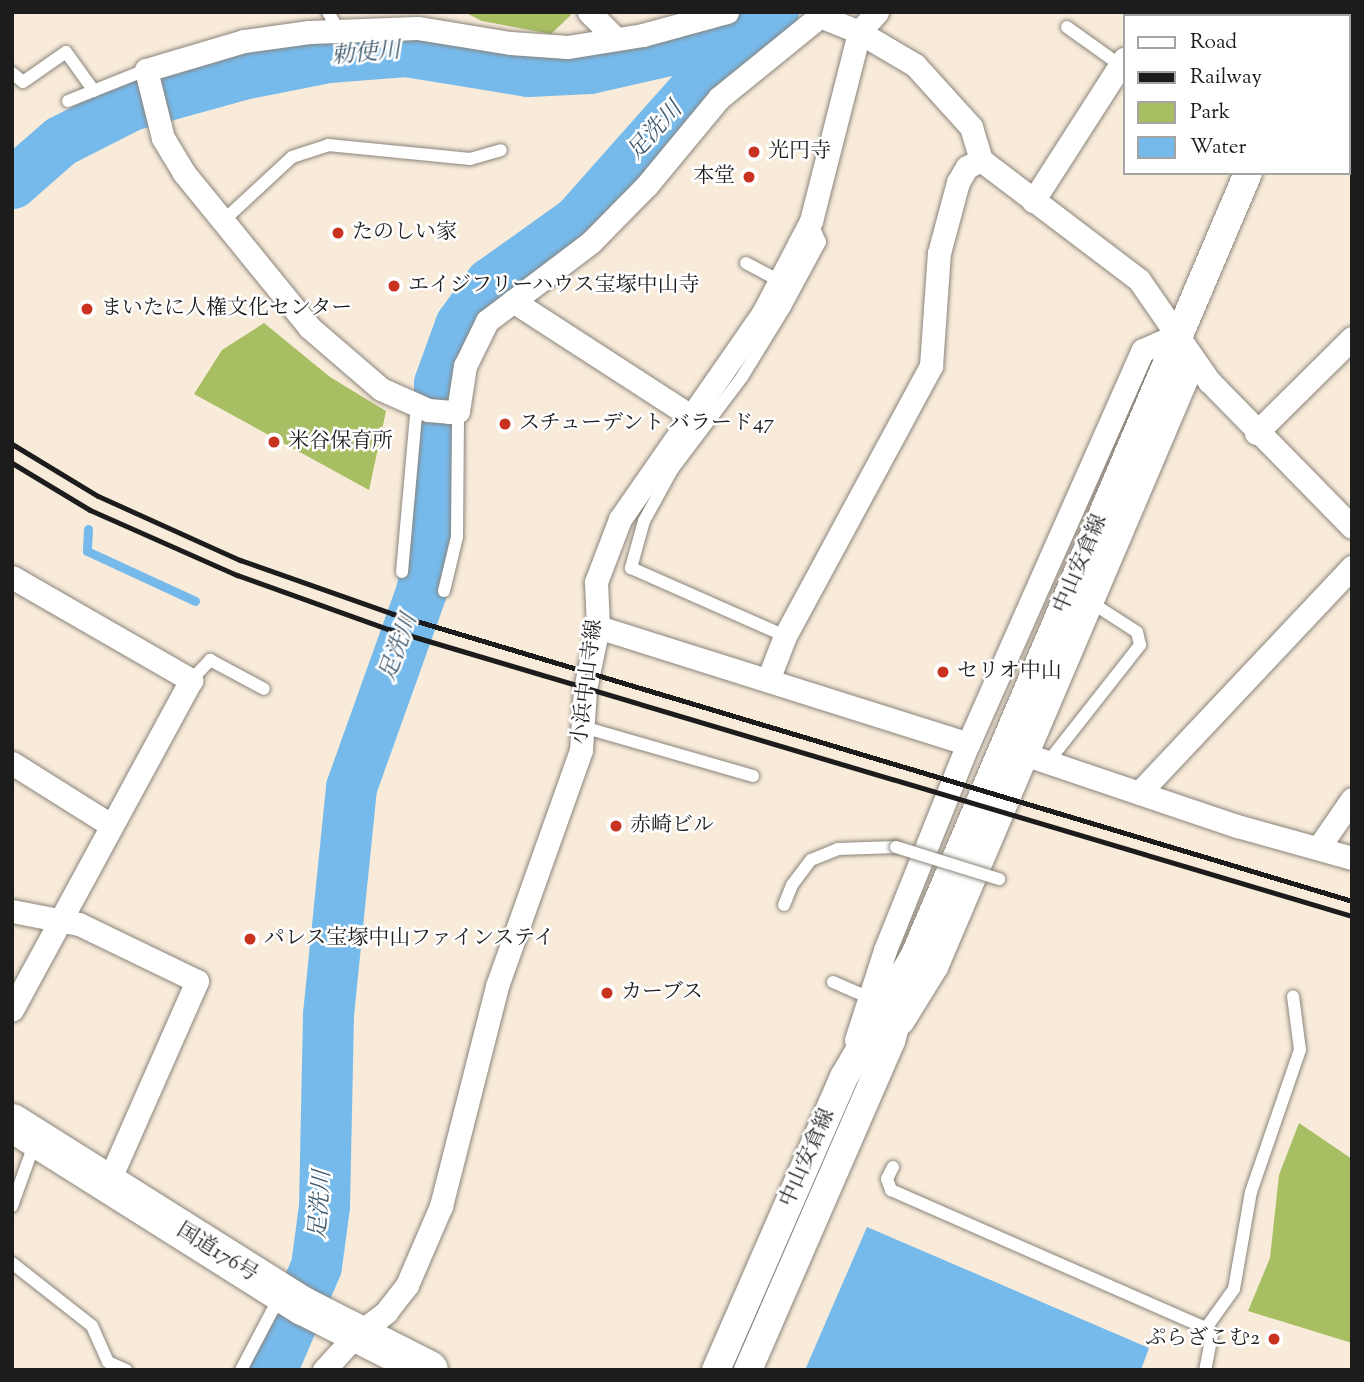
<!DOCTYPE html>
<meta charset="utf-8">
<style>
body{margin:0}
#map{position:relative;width:1364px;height:1382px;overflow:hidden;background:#f8ebda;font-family:"Sorts Mill Goudy","Noto Serif JP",serif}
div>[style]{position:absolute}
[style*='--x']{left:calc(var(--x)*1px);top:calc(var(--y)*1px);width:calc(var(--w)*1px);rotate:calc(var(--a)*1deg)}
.green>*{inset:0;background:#a8be63}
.water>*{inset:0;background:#76baec}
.stream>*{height:9px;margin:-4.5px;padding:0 4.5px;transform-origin:4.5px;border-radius:4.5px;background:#76baec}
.river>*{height:51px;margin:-25.5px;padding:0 25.5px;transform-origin:25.5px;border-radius:25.5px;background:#76baec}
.roads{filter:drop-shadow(0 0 2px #8a847b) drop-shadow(0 0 2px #8a847b)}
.service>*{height:12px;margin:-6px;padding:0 6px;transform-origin:6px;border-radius:6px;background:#fff}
.minor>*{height:23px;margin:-11.5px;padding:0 11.5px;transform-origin:11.5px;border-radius:11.5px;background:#fff}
.tertiary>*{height:28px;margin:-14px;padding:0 14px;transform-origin:14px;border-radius:14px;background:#fff}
.trunk>*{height:38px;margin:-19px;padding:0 19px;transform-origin:19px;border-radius:19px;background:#fff}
.rail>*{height:5px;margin:-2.5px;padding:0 2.5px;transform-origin:2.5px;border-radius:2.5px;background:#1c1c1c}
.bridges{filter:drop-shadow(0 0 2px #8a847b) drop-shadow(0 0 2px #8a847b)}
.service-bridge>*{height:12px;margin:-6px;padding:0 6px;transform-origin:6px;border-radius:6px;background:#fff}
.dots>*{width:19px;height:19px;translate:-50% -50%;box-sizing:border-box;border:4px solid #fff;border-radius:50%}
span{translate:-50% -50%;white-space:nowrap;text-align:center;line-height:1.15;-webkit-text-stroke:5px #fff;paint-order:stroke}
.poi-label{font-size:21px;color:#1c1c1c}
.left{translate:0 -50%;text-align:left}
.right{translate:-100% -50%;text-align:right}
.street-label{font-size:21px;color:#1c1c1c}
.water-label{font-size:23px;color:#405b6f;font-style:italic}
.frame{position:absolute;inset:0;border:14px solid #1c1c1c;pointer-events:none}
.legend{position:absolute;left:1123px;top:14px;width:228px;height:161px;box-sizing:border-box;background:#fff;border:2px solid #a4a4a4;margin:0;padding:9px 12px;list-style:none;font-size:21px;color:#1c1c1c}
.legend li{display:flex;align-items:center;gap:14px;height:35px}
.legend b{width:35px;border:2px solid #a4a4a4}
</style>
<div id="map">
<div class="green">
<div style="clip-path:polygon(464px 12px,568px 12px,571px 15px,551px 34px,482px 21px)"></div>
<div style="clip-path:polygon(264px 323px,330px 377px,386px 411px,369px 490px,194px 394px,222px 350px)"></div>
<div style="clip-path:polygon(1299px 1123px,1352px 1159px,1352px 1343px,1248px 1311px,1270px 1258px,1279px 1175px)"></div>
</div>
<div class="water">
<div style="clip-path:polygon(867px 1227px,1149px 1348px,1141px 1370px,805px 1370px)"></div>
</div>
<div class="stream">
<div style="--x:88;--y:529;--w:22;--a:93"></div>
<div style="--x:87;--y:551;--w:119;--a:24.8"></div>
</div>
<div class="river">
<div style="--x:12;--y:183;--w:64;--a:-41.2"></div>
<div style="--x:60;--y:141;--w:80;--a:-26.9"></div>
<div style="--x:131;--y:105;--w:115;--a:-15.6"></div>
<div style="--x:242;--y:74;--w:88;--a:-11.2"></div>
<div style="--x:328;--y:57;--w:78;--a:-4.4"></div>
<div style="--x:406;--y:51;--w:124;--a:9.3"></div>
<div style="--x:528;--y:71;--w:62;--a:-2.8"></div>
<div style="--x:590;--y:68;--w:158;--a:-12.8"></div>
<div style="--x:271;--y:1370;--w:113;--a:-66.6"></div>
<div style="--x:316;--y:1266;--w:61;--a:-82.4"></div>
<div style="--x:324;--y:1206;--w:192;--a:-88.8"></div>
<div style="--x:328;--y:1014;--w:228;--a:-84.2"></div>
<div style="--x:351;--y:787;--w:208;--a:-70.3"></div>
<div style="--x:421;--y:591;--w:81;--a:-78.6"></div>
<div style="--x:437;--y:512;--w:129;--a:-89.1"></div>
<div style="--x:439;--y:383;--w:62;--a:-70.1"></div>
<div style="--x:460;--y:325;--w:52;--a:-54.5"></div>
<div style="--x:490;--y:283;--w:107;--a:-35.5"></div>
<div style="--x:577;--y:221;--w:251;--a:-48.4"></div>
<div style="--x:744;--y:33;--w:36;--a:-36"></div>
</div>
<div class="roads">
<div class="service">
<div style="--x:328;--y:12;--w:20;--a:60"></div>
<div style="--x:1067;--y:27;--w:65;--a:35.6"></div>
<div style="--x:12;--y:73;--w:14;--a:39"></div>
<div style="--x:23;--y:82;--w:52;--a:-34.9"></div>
<div style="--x:66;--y:52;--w:48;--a:54.3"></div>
<div style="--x:68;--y:101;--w:84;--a:-21.7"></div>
<div style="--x:223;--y:221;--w:94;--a:-42.8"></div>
<div style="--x:292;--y:157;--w:38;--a:-18"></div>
<div style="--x:328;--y:145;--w:143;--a:5.6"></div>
<div style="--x:470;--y:159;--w:32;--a:-16"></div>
<div style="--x:746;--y:263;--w:38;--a:28"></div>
<div style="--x:667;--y:466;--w:6;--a:39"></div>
<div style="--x:672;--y:470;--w:58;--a:118.8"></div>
<div style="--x:644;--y:521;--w:49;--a:105.5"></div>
<div style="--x:631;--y:568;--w:168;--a:23.8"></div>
<div style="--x:672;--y:470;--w:116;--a:-53"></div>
<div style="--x:742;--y:377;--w:82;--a:-58.4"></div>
<div style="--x:785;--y:307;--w:74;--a:-61.7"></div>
<div style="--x:820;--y:242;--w:23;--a:-113"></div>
<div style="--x:402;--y:572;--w:168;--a:-84.9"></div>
<div style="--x:444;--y:591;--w:56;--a:-76.5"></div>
<div style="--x:457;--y:537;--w:126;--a:-89.5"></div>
<div style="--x:191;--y:680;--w:28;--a:-46"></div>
<div style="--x:210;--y:660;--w:61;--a:28.2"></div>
<div style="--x:583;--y:727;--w:177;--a:16.1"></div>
<div style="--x:1048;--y:762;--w:149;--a:-51.8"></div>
<div style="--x:1140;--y:645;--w:13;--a:-103"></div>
<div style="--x:1137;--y:632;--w:54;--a:-147.2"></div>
<div style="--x:784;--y:905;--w:22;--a:-68"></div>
<div style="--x:792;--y:885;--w:31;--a:-53"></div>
<div style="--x:811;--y:860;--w:29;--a:-22"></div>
<div style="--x:838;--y:849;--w:58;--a:-2"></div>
<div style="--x:833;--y:982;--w:40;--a:23.4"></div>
<div style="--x:893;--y:1167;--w:13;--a:117"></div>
<div style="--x:887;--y:1179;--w:12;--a:70"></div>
<div style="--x:891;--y:1190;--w:344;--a:23.7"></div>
<div style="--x:1206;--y:1328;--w:9;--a:49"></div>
<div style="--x:1212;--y:1335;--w:36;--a:101"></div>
<div style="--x:12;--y:1206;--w:68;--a:-70.2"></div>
<div style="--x:12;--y:1263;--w:102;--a:38.2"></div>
<div style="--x:92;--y:1326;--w:39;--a:66"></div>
<div style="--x:108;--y:1362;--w:20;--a:24"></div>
<div style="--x:1206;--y:1328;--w:48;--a:-54.3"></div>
<div style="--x:1234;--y:1289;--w:98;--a:-80.1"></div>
<div style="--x:1251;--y:1192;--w:150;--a:-71"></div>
<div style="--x:1300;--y:1050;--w:54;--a:-97.4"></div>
<div style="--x:241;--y:1370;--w:84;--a:-62.2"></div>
</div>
<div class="minor">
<div style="--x:589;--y:12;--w:38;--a:45"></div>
<div style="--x:727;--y:12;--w:87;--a:164.7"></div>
<div style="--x:643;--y:35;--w:77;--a:171"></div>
<div style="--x:567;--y:47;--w:57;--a:-176"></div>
<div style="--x:510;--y:43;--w:94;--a:-170.8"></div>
<div style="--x:417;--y:28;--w:108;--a:177.9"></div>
<div style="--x:309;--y:32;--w:66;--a:172.1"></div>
<div style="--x:244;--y:41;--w:102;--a:163.5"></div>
<div style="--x:146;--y:70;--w:70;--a:76"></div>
<div style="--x:163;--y:138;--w:41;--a:59"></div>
<div style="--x:184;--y:173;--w:198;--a:50.9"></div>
<div style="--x:309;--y:327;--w:95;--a:40.7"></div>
<div style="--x:381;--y:389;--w:51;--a:24.1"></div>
<div style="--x:428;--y:410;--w:21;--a:5"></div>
<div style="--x:449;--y:412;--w:9;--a:-6"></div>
<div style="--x:458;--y:411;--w:46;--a:-81.2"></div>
<div style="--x:465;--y:366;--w:50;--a:-63.9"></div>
<div style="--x:487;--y:321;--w:131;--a:-37.2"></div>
<div style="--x:591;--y:242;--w:80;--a:-45.5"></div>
<div style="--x:647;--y:185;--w:113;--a:-50.4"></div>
<div style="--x:719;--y:98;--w:130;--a:-39.1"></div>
<div style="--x:820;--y:16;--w:42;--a:22.3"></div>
<div style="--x:859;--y:32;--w:65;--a:30.5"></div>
<div style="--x:915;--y:65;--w:84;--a:47.9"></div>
<div style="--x:971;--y:127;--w:34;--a:73"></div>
<div style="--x:981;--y:160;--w:198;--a:37.2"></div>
<div style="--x:1139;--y:280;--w:123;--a:55.3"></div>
<div style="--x:1209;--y:381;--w:204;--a:45.6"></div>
<div style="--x:1262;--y:12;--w:5;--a:53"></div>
<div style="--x:1162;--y:16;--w:6;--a:-45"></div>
<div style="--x:1033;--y:201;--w:169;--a:-57.3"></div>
<div style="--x:513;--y:301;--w:210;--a:32.9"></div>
<div style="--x:1256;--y:433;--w:135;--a:-44.7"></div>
<div style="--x:12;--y:577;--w:207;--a:29.9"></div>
<div style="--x:191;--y:680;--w:375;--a:118.5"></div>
<div style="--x:598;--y:627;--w:388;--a:17.5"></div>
<div style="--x:768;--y:680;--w:47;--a:-68.9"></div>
<div style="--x:785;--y:636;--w:307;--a:-61.6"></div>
<div style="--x:931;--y:366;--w:113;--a:-86"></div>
<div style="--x:939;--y:253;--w:73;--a:-75"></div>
<div style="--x:958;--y:182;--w:17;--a:-59"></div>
<div style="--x:967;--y:167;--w:16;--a:-27"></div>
<div style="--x:1027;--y:755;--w:222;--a:18.7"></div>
<div style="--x:1237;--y:826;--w:119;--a:15.5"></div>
<div style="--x:12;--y:763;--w:117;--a:32.1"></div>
<div style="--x:1139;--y:793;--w:311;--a:-46.7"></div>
<div style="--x:1319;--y:847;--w:58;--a:-55.5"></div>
<div style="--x:12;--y:911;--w:68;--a:11"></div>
<div style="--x:79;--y:924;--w:131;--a:25.8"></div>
<div style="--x:197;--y:981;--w:223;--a:113.8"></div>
<div style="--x:902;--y:1022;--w:65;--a:-58.3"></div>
<div style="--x:936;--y:967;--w:641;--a:-66.95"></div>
<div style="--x:1187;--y:377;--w:34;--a:-100"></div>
<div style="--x:856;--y:1040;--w:95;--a:-72.1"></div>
<div style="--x:885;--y:950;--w:222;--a:-68.1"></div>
<div style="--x:968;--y:744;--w:431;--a:-66.1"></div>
<div style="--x:1143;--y:350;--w:39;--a:-24"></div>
<div style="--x:324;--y:1370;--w:47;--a:-47.6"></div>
<div style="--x:356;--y:1335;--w:38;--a:-37"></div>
<div style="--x:386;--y:1312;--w:34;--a:-52"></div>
<div style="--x:407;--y:1285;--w:86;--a:-66.7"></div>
<div style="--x:441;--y:1206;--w:227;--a:-75.7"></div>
<div style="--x:497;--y:986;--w:251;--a:-70.4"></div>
<div style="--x:581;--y:750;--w:61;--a:-86.2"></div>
<div style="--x:585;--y:689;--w:63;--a:-78.2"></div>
<div style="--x:598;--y:627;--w:45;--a:-92.5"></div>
<div style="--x:596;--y:582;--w:67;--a:-69.1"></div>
<div style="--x:620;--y:519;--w:249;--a:-55.2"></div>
<div style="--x:762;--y:315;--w:106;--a:-62.5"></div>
<div style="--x:811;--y:221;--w:195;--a:-75.7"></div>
<div style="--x:859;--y:32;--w:27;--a:-48"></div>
</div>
<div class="tertiary">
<div style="--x:1316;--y:16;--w:4;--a:-63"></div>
<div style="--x:716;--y:1370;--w:320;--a:-66.4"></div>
<div style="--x:844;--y:1077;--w:141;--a:-59.8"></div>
<div style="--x:915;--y:955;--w:850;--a:-66.93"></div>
<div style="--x:748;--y:1370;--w:359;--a:-66.5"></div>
<div style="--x:891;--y:1041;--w:49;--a:-74.5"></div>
</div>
<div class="trunk">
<div style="--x:12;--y:1123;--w:344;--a:32.2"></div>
<div style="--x:303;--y:1306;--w:141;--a:26.9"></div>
</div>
</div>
<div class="rail">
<div style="--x:12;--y:444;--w:100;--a:31.2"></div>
<div style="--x:98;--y:496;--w:156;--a:24.3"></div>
<div style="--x:240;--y:560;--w:162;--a:19.4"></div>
<div style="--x:393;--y:614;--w:1001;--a:16.66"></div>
<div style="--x:12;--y:463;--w:91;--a:31.1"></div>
<div style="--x:90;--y:510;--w:161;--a:23.9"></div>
<div style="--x:237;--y:575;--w:160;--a:19.7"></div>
<div style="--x:388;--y:629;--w:1006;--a:16.58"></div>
</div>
<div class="bridges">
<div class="service-bridge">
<div style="--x:896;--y:847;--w:108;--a:17.3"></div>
</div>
</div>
<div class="dots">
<div style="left:754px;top:152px;background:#c8321e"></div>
<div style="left:749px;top:177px;background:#c8321e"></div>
<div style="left:338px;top:233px;background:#c8321e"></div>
<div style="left:394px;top:286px;background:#c8321e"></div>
<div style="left:87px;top:309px;background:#c8321e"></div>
<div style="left:505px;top:424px;background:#c8321e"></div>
<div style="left:274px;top:442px;background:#c8321e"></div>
<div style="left:943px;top:672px;background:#c8321e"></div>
<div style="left:616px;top:826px;background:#c8321e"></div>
<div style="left:250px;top:939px;background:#c8321e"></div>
<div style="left:607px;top:993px;background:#c8321e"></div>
<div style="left:1274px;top:1339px;background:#c8321e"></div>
</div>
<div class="poi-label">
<span class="left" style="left:768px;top:152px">光円寺</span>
<span class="right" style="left:735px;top:177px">本堂</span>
<span class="left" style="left:352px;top:233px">たのしい家</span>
<span class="left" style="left:408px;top:286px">エイジフリーハウス宝塚中山寺</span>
<span class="left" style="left:101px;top:309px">まいたに人権文化センター</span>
<span class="left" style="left:519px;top:424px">スチューデント バラード47</span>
<span class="left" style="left:288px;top:442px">米谷保育所</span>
<span class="left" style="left:957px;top:672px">セリオ中山</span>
<span class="left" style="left:630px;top:826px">赤崎ビル</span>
<span class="left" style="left:264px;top:939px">パレス宝塚中山ファインステイ</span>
<span class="left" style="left:621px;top:993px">カーブス</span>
<span class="right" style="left:1260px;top:1339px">ぷらざこむ2</span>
</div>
<div class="street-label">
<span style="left:1081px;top:564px;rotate:-67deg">中山安倉線</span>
<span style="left:588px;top:682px;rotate:-83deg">小浜中山寺線</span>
<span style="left:808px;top:1158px;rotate:-66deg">中山安倉線</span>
<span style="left:217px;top:1253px;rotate:32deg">国道176号</span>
</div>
<div class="water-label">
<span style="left:366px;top:55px;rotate:-5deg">勅使川</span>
<span style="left:656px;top:132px;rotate:-48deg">足洗川</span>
<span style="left:400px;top:648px;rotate:-70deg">足洗川</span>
<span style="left:322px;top:1205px;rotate:-86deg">足洗川</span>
</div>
<div class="frame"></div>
<ul class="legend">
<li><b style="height:9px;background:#fff"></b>Road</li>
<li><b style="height:9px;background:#1c1c1c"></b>Railway</li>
<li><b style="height:19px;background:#a8be63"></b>Park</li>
<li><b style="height:19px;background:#76baec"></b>Water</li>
</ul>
</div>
